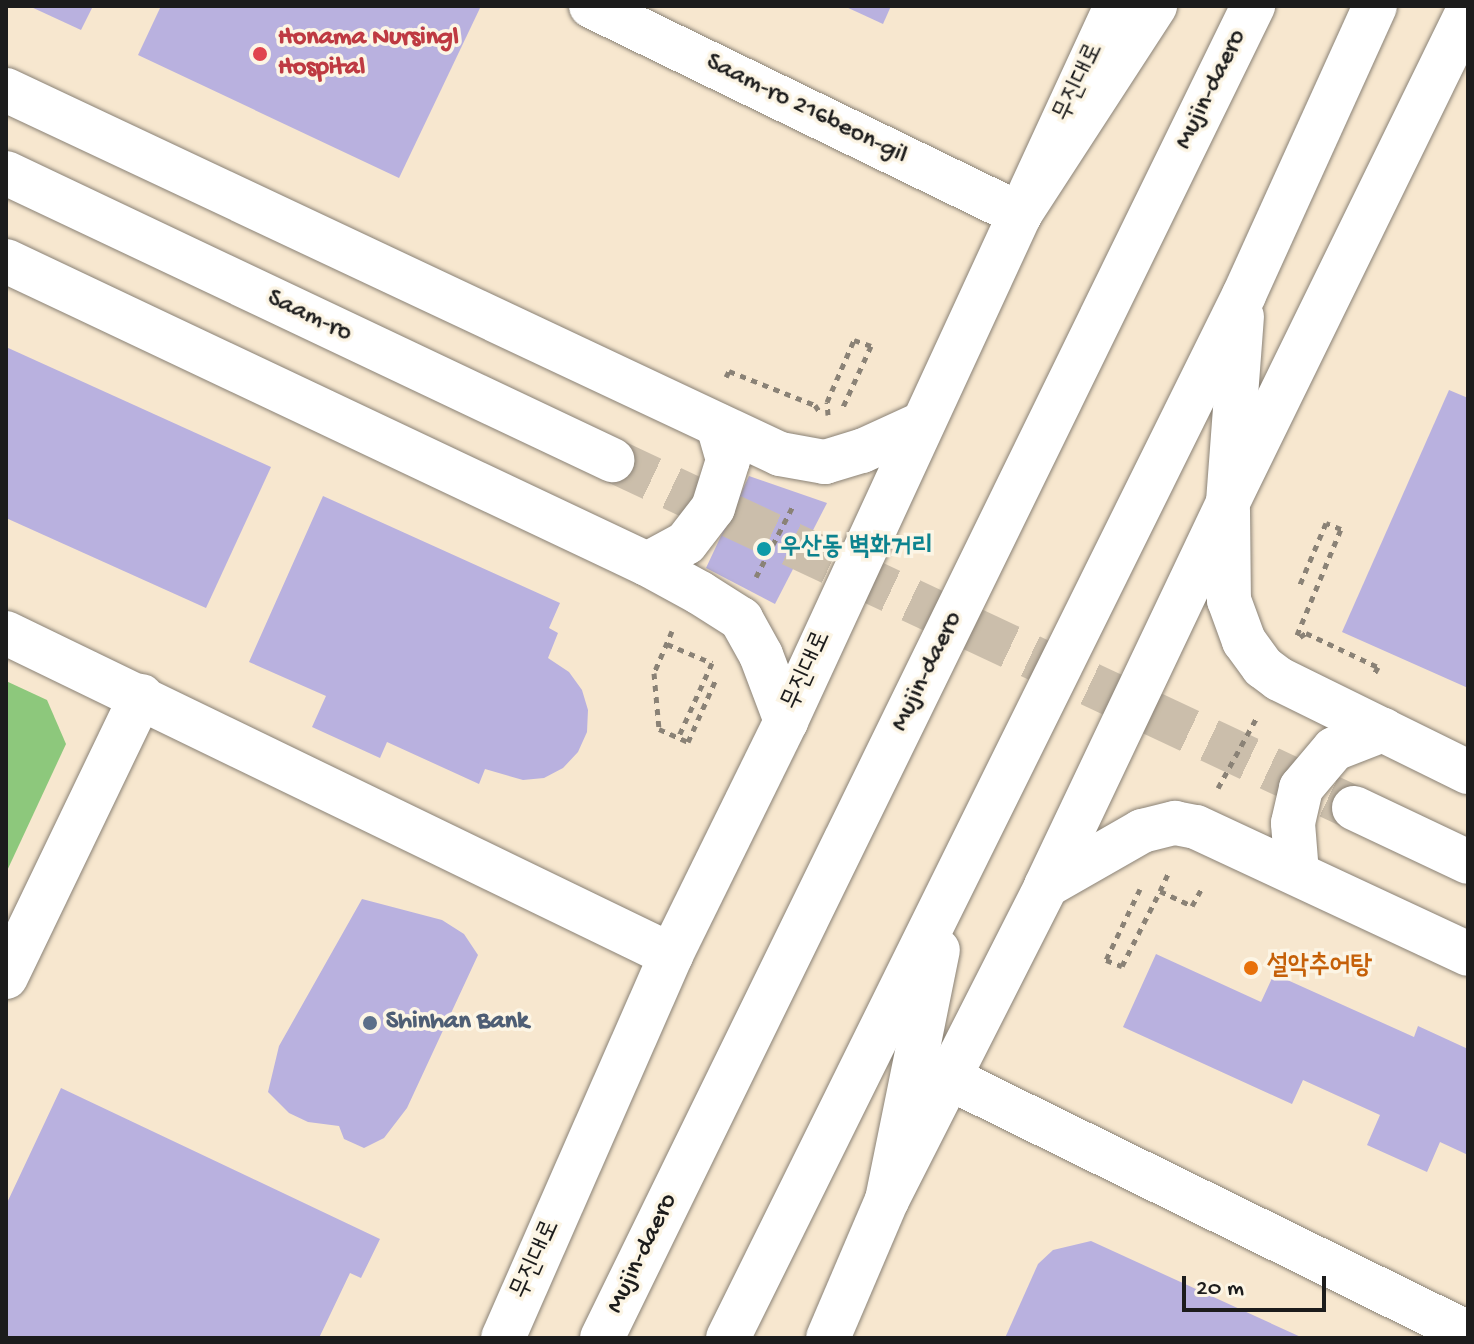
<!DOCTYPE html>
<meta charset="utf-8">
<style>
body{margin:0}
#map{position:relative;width:1474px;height:1344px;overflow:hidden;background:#f7e7cf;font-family:"Gochi Hand","Poor Story",sans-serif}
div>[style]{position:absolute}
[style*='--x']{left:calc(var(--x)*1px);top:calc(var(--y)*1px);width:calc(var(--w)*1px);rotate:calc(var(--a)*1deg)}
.green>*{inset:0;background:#8dc87c}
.building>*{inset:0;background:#b9b1df}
.major-tunnel>*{height:44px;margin-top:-22px;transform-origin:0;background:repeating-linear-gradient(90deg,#cbbeab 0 44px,transparent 0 66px)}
.path>*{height:5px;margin-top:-2.5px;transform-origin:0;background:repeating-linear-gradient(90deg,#8a8276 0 6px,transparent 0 12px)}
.roads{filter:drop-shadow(0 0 2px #8a8276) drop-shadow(0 0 2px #8a8276)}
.minor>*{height:44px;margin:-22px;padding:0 22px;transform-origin:22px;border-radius:22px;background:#fff}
.major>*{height:44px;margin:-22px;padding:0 22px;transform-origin:22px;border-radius:22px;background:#fff}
.highway>*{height:44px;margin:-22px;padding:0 22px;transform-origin:22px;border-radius:22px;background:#fff}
.dots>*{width:22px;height:22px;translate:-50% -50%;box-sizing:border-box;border:4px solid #fcf5e5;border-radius:50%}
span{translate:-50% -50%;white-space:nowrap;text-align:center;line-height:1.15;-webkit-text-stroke:7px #fcf5e5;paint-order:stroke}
.health-label{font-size:26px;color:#be3a42;font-weight:700}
.left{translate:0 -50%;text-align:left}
.street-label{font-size:26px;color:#1c1c1c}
.culture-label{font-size:26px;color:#0d838f;font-weight:700}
.food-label{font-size:26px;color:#c56008;font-weight:700}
.service-label{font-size:26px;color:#4e5e75;font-weight:700}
.frame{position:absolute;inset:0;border:8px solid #1c1c1c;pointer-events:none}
.scale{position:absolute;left:1182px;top:1276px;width:144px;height:36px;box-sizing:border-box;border:4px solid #1c1c1c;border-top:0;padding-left:10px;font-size:24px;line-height:28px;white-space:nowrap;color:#1c1c1c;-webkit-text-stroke:6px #fcf5e5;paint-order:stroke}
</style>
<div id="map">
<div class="green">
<div style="clip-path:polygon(6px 681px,47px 700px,66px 744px,6px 873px)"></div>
</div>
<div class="building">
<div style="clip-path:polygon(29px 6px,93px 6px,81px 30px)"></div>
<div style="clip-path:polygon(161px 6px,476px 6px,480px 8px,399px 178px,138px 55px)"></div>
<div style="clip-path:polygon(844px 6px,891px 6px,883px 24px)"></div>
<div style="clip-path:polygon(6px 347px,271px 467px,206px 608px,6px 518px)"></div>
<div style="clip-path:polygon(1449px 390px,1468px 398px,1468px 688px,1342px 632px)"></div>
<div style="clip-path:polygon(749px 476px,827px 503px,775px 604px,706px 568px)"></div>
<div style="clip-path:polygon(323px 496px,560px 603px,549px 628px,558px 633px,548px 658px,569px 672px,582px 690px,588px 710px,587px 732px,578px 752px,563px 768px,544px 778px,523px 780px,485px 769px,479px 784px,387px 742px,380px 758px,312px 727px,326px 696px,249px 662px)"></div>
<div style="clip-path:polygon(362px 899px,442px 920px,464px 934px,478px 955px,407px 1108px,384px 1138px,364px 1148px,344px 1139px,339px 1126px,308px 1122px,289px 1113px,268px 1092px,279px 1046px)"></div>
<div style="clip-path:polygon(1156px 954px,1261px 1002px,1274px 974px,1414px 1037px,1418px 1026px,1468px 1049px,1468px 1155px,1440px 1142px,1427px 1172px,1367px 1145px,1380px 1115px,1303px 1080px,1292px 1104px,1123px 1027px)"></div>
<div style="clip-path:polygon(61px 1088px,380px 1239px,361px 1278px,350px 1273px,319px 1338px,6px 1338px,6px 1205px)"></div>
<div style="clip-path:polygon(1091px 1241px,1303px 1338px,1005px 1338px,1038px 1264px,1053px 1250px)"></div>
</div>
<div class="major-tunnel">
<div style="--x:612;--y:460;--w:820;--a:25.13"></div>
</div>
<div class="path">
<div style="--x:726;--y:377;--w:7;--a:-63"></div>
<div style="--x:729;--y:371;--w:92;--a:21.6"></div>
<div style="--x:815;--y:405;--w:11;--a:56"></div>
<div style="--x:828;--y:415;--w:13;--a:-94"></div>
<div style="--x:827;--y:402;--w:68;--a:-66.5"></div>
<div style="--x:854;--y:340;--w:18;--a:19"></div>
<div style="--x:871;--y:346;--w:67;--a:114.7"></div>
<div style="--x:756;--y:577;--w:82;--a:-62.5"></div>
<div style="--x:672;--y:631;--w:46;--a:113.2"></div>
<div style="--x:654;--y:673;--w:56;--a:84.9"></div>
<div style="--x:659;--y:729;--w:32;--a:24"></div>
<div style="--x:688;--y:742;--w:69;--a:-66"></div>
<div style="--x:1297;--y:635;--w:115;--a:-67.5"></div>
<div style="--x:1341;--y:529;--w:16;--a:-158"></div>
<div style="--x:1326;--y:523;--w:69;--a:112.9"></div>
<div style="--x:1300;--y:637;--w:7;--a:-34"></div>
<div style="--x:1306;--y:633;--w:80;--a:25.3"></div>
<div style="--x:1378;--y:667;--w:10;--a:119"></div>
<div style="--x:667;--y:644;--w:49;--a:22.9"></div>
<div style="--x:712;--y:663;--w:82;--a:114.4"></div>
<div style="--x:1218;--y:788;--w:79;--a:-61.2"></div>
<div style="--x:1140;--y:889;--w:79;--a:115.6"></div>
<div style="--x:1106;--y:960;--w:17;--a:21"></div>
<div style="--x:1122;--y:966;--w:84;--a:-63.1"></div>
<div style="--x:1160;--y:891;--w:35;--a:25"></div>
<div style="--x:1192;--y:906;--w:23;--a:-61"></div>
<div style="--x:1160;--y:891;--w:19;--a:-65"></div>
</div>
<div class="roads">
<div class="minor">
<div style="--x:591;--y:6;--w:477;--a:25.9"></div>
<div style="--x:1228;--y:510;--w:90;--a:89.4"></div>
<div style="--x:1229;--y:600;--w:44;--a:69.9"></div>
<div style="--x:1244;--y:641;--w:32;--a:54"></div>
<div style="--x:6;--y:633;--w:739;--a:25.84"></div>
<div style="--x:6;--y:977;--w:312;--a:-64.3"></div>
<div style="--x:947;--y:1077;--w:580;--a:26.17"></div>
<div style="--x:503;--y:1338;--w:418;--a:-66.3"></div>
<div style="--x:671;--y:955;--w:261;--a:-63.8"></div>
<div style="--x:786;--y:721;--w:787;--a:-65.22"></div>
<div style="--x:828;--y:1338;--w:150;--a:-66.9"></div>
<div style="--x:887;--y:1200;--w:352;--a:-63.1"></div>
<div style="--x:1046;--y:886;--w:425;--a:-64.6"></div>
<div style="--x:1228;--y:502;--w:547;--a:-63.95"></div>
</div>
<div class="major">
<div style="--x:6;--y:90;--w:855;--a:25.19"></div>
<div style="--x:780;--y:454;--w:46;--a:10.1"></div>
<div style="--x:825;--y:462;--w:39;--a:-17"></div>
<div style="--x:862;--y:451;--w:63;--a:-24.5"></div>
<div style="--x:6;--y:173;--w:671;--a:25.34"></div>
<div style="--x:6;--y:261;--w:709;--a:25.3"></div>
<div style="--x:647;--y:564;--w:60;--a:28.7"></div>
<div style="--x:700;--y:593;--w:49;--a:32.4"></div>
<div style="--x:741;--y:619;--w:41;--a:60.9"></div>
<div style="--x:761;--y:655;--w:71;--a:69.3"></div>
<div style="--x:647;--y:564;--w:44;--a:-28.3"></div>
<div style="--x:686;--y:543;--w:44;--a:-52.4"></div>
<div style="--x:713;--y:508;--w:50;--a:-72.6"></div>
<div style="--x:728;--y:460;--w:36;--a:-106"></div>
<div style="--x:1263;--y:667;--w:20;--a:37"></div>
<div style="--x:1279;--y:679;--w:211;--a:26.2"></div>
<div style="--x:1354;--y:808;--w:126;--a:25.3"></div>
<div style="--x:1297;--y:873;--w:50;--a:-94.6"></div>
<div style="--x:1293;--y:823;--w:36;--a:-77"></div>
<div style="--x:1301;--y:788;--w:51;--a:-49.8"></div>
<div style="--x:1334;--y:749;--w:53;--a:-21.2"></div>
<div style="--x:1046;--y:886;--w:111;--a:-29.8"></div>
<div style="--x:1142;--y:831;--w:34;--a:-14"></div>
<div style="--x:1175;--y:823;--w:21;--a:11"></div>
<div style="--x:1196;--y:827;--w:300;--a:25"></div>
</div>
<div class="highway">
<div style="--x:1020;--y:214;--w:248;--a:-57"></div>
<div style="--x:1228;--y:502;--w:186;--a:-85.7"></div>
<div style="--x:887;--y:1200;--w:255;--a:-78.5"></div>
<div style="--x:602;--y:1338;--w:1483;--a:-63.95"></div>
<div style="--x:728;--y:1338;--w:1164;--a:-63.68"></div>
<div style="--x:1244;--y:295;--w:317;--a:-65.6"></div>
</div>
</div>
<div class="dots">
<div style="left:260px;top:54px;background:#e0444e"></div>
<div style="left:764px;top:549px;background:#0f9aa8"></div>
<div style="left:1251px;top:968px;background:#e8710a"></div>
<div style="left:370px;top:1023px;background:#5c6f8a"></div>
</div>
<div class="health-label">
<span class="left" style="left:278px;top:54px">Honama Nursingl<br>Hospital</span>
</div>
<div class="street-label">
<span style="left:1080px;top:83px;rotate:-65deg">무진대로</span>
<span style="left:1212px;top:90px;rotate:-64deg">Mujin-daero</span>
<span style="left:806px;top:110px;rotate:26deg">Saam-ro 216beon-gil</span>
<span style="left:309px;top:317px;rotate:25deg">Saam-ro</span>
<span style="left:808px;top:671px;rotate:-66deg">무진대로</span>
<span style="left:928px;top:672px;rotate:-64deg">Mujin-daero</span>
<span style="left:643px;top:1254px;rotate:-64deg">Mujin-daero</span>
<span style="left:537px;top:1260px;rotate:-66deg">무진대로</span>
</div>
<div class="culture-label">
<span class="left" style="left:780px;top:549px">우산동 벽화거리</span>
</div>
<div class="food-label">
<span class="left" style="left:1267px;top:968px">설악추어탕</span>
</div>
<div class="service-label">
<span class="left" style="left:386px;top:1023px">Shinhan Bank</span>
</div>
<div class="frame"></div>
<div class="scale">20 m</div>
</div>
